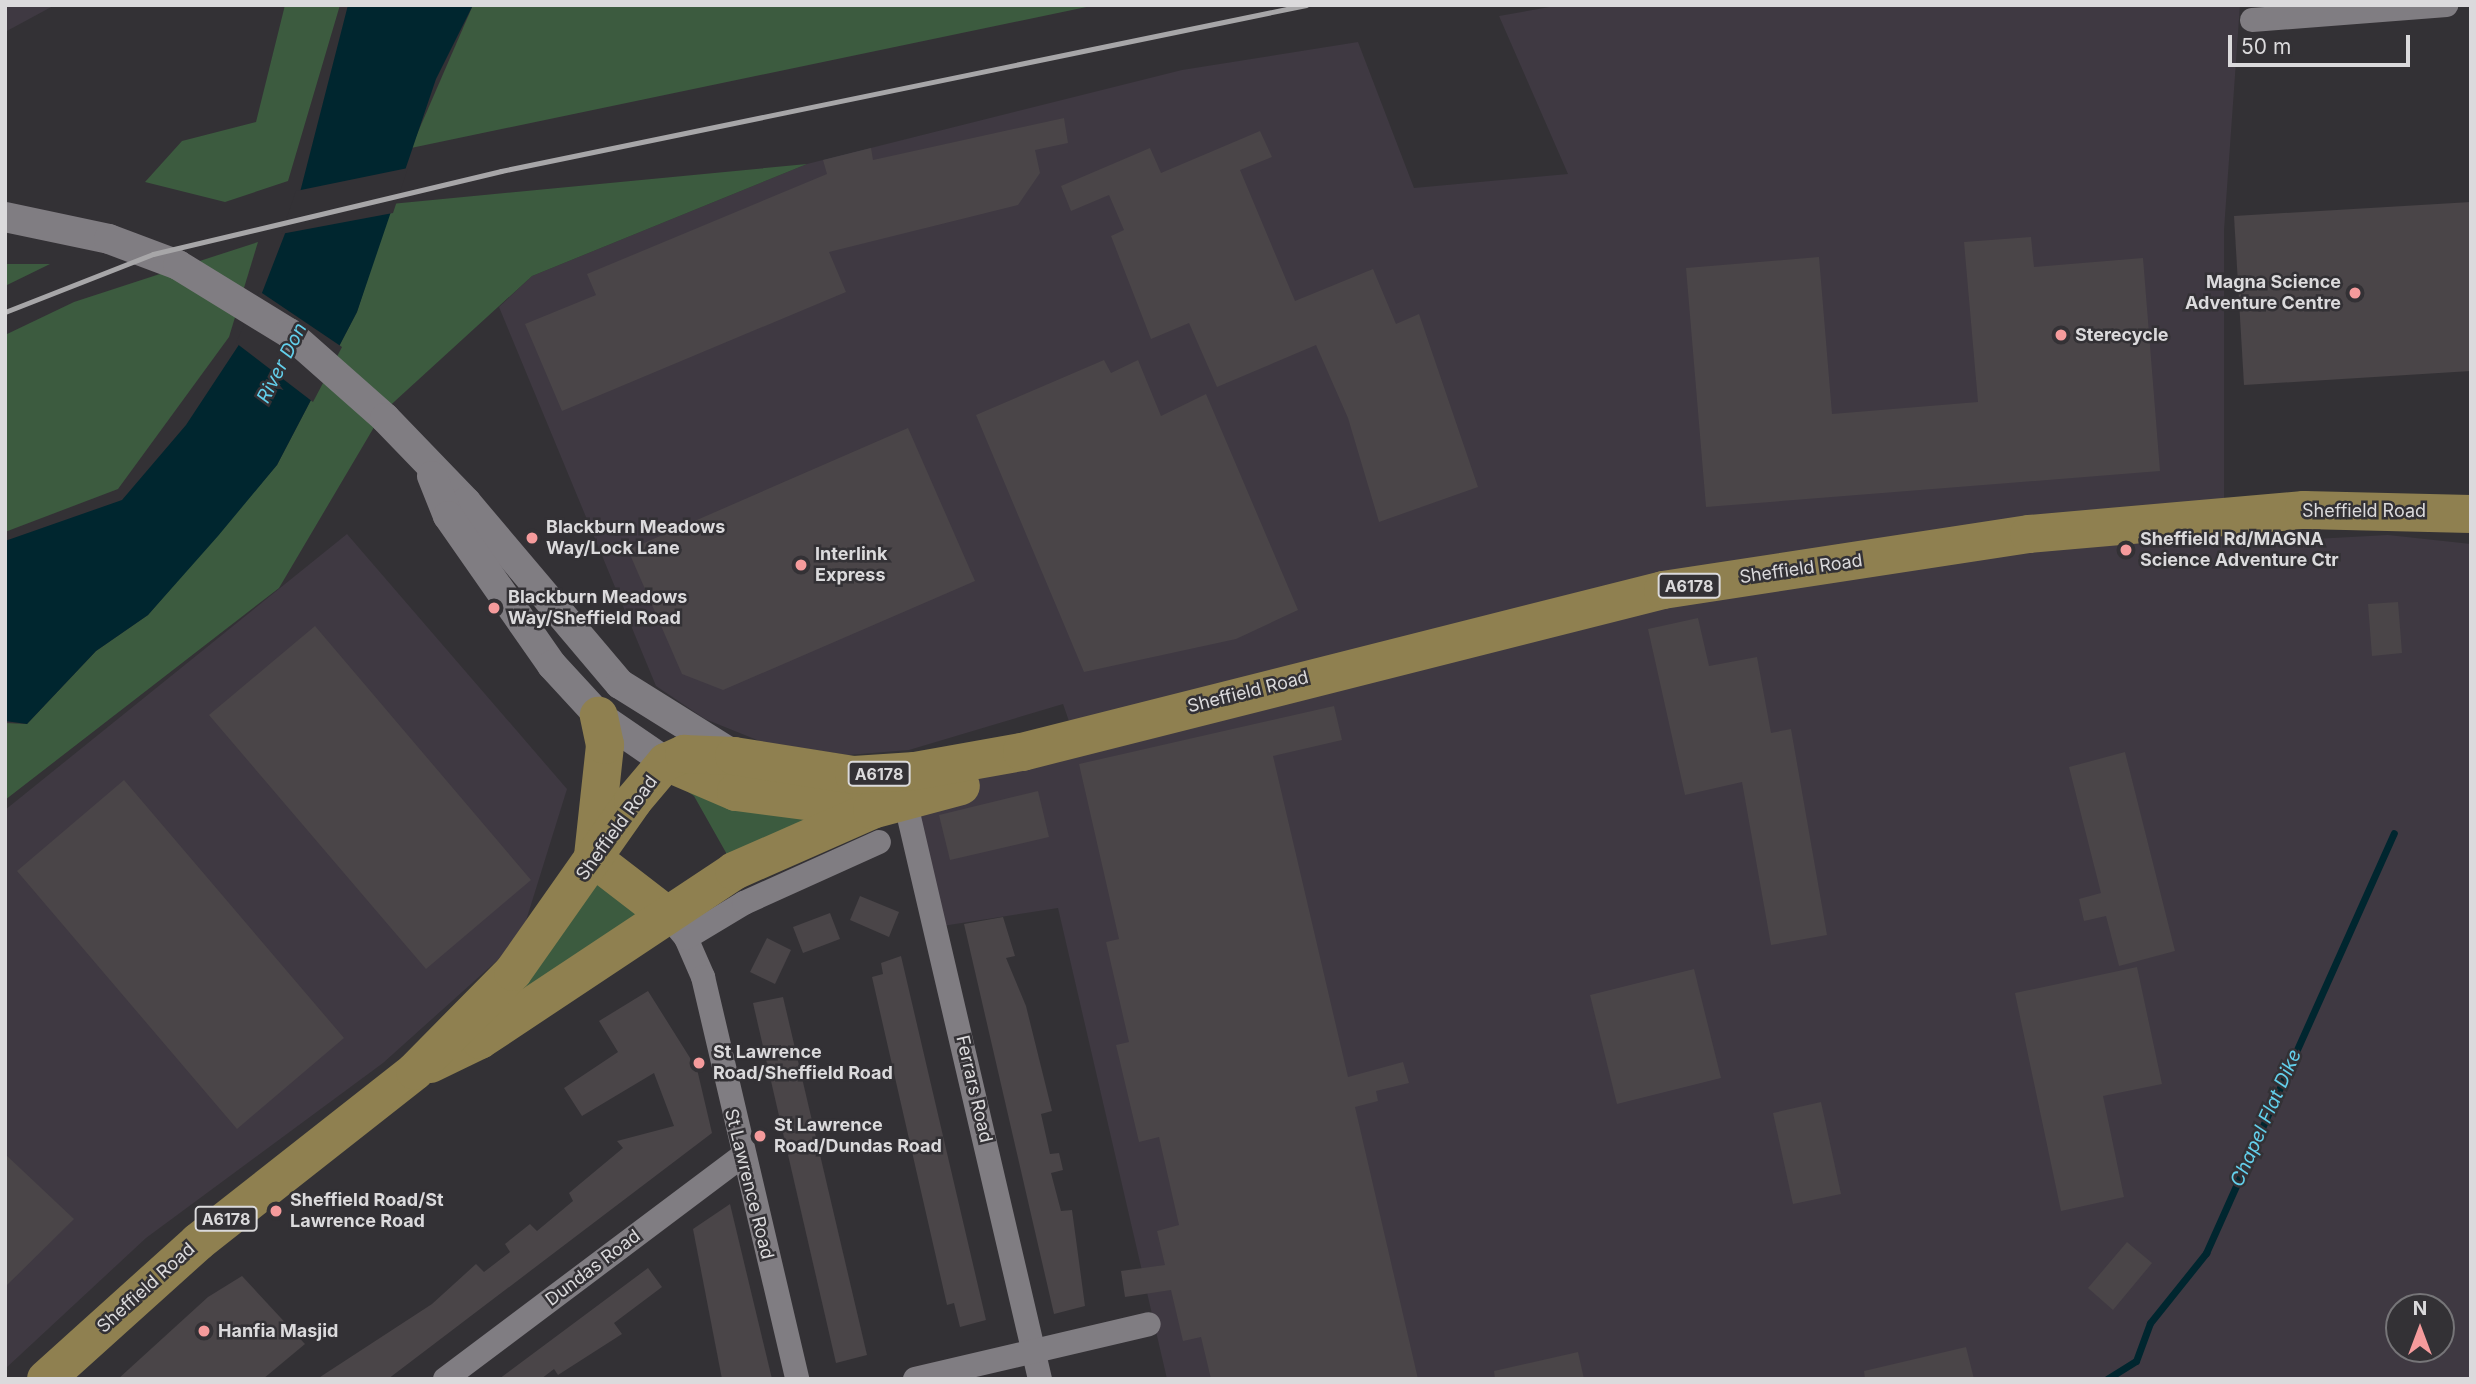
<!DOCTYPE html>
<style>
body{margin:0}
#map{position:relative;width:2476px;height:1384px;overflow:hidden;background:#333135;font-family:Inter,sans-serif}
div>[style]{position:absolute}
[style*='--x']{left:calc(var(--x)*1px);top:calc(var(--y)*1px);width:calc(var(--w)*1px);rotate:calc(var(--a)*1deg)}
.built>*{inset:0;background:#3f3942}
.green>*{inset:0;background:#3c5b3f}
.water>*{inset:0;background:#00262f}
.pier>*{inset:0;background:#333135}
.stream>*{height:7px;margin:-3.5px;padding:0 3.5px;transform-origin:3.5px;border-radius:3.5px;background:#00262f}
.building>*{inset:0;background:#4a4548}
.minor>*{height:24px;margin:-12px;padding:0 12px;transform-origin:12px;border-radius:12px;background:#807d82}
.tertiary>*{height:30px;margin:-15px;padding:0 15px;transform-origin:15px;border-radius:15px;background:#807d82}
.primary>*{height:38px;margin:-19px;padding:0 19px;transform-origin:19px;border-radius:19px;background:#8f8050}
.rail>*{height:5px;margin:-2.5px;padding:0 2.5px;transform-origin:2.5px;border-radius:2.5px;background:#a7a6a8}
.dots>*{width:19px;height:19px;translate:-50% -50%;box-sizing:border-box;border:4px solid #333135;border-radius:50%}
span{translate:-50% -50%;white-space:nowrap;text-align:center;line-height:1.15;-webkit-text-stroke:5px #333135;paint-order:stroke}
.shield-label span{padding:2px 5px;background:#333135;border:2px solid;border-radius:5px;-webkit-text-stroke-width:0}
.shield-label{font-size:16px;color:#dbdadc;font-weight:700}
.poi-label{font-size:18px;color:#dbdadc;font-weight:700}
.right{translate:-100% -50%;text-align:right}
.left{translate:0 -50%;text-align:left}
.street-label{font-size:18px;color:#dbdadc}
.water-label{font-size:19px;color:#63d0ec;font-style:italic}
.frame{position:absolute;inset:0;border:7px solid #dbdadc;pointer-events:none}
.north{position:absolute;left:2385px;top:1293px;width:70px;height:70px;box-sizing:border-box;background:#333135;border:2px solid #767578;border-radius:50%;rotate:0deg;font-size:19px;font-weight:700;line-height:28px;text-align:center;color:#dbdadc}
.north::after{content:'';display:block;margin:auto;width:24px;height:32px;background:#f59b9c;clip-path:polygon(50% 0,100% 100%,50% 72%,0 100%)}
.scale{position:absolute;left:2228px;top:35px;width:182px;height:32px;box-sizing:border-box;border:4px solid #dbdadc;border-top:0;padding-left:9px;font-size:21px;line-height:24px;white-space:nowrap;color:#dbdadc;-webkit-text-stroke:5px #333135;paint-order:stroke}
</style>
<div id="map">
<div class="built">
<div style="clip-path:polygon(5px 5px,55px 5px,5px 32px)"></div>
<div style="clip-path:polygon(evenodd,1561px 5px,2240px 5px,2224px 230px,2224px 544px,2388px 535px,2471px 544px,2471px 1379px,1167px 1379px,1058px 908px,936px 927px,904px 797px,1072px 730px,1063px 704px,909px 750px,848px 755px,762px 742px,705px 719px,656px 686px,499px 307px,532px 276px,807px 164px,1182px 70px,1358px 42px,1414px 188px,1568px 174px,1499px 16px,1561px 5px,2399px 1307px,2441px 1307px,2441px 1349px,2399px 1349px,2399px 1307px)"></div>
<div style="clip-path:polygon(347px 534px,567px 789px,520px 940px,383px 1063px,146px 1238px,5px 1369px,5px 810px)"></div>
</div>
<div class="green">
<div style="clip-path:polygon(285px 5px,340px 5px,288px 181px,225px 202px,145px 182px,182px 141px,256px 122px)"></div>
<div style="clip-path:polygon(473px 5px,1096px 5px,411px 148px)"></div>
<div style="clip-path:polygon(807px 164px,532px 276px,383px 412px,279px 588px,5px 800px,5px 723px,27px 724px,96px 651px,148px 615px,277px 465px,357px 312px,391px 204px)"></div>
<div style="clip-path:polygon(258px 242px,229px 337px,118px 489px,5px 532px,5px 335px,74px 302px)"></div>
<div style="clip-path:polygon(5px 264px,50px 264px,5px 286px)"></div>
<div style="clip-path:polygon(671px 780px,821px 816px,729px 858px,694px 796px)"></div>
<div style="clip-path:polygon(596px 879px,644px 911px,475px 1035px)"></div>
</div>
<div class="water">
<div style="clip-path:polygon(348px 5px,473px 5px,436px 79px,357px 312px,277px 465px,218px 536px,148px 615px,96px 651px,27px 724px,5px 721px,5px 541px,122px 500px,186px 425px,246px 334px,298px 200px)"></div>
</div>
<div class="pier">
<div style="clip-path:polygon(408px 168px,393px 213px,281px 234px,296px 191px)"></div>
<div style="clip-path:polygon(259px 291px,342px 347px,313px 402px,236px 343px)"></div>
</div>
<div class="stream">
<div style="--x:2107;--y:1379;--w:34;--a:-32"></div>
<div style="--x:2136;--y:1361;--w:40;--a:-69.8"></div>
<div style="--x:2150;--y:1323;--w:90;--a:-51.3"></div>
<div style="--x:2206;--y:1253;--w:460;--a:-65.9"></div>
</div>
<div class="building">
<div style="clip-path:polygon(1064px 118px,1068px 143px,1035px 150px,1040px 173px,1018px 205px,829px 252px,846px 292px,562px 411px,525px 324px,596px 295px,587px 274px,827px 174px,823px 160px,871px 148px,873px 160px)"></div>
<div style="clip-path:polygon(1260px 131px,1272px 157px,1240px 170px,1295px 301px,1373px 269px,1396px 324px,1419px 314px,1478px 487px,1379px 522px,1348px 418px,1316px 345px,1217px 387px,1189px 323px,1151px 339px,1111px 236px,1124px 230px,1109px 195px,1071px 211px,1061px 186px,1150px 148px,1161px 173px)"></div>
<div style="clip-path:polygon(2471px 202px,2471px 371px,2244px 385px,2234px 216px)"></div>
<div style="clip-path:polygon(2031px 237px,2034px 267px,2143px 258px,2160px 471px,1706px 507px,1686px 268px,1819px 257px,1832px 414px,1978px 402px,1964px 242px)"></div>
<div style="clip-path:polygon(1104px 360px,1111px 373px,1138px 360px,1161px 416px,1206px 394px,1298px 610px,1236px 639px,1084px 672px,976px 415px)"></div>
<div style="clip-path:polygon(908px 428px,975px 581px,723px 690px,682px 674px,628px 550px)"></div>
<div style="clip-path:polygon(2398px 602px,2402px 653px,2372px 656px,2368px 604px)"></div>
<div style="clip-path:polygon(1698px 618px,1709px 666px,1757px 657px,1771px 733px,1791px 729px,1827px 935px,1771px 945px,1742px 782px,1685px 795px,1648px 629px)"></div>
<div style="clip-path:polygon(315px 626px,531px 880px,426px 969px,209px 715px)"></div>
<div style="clip-path:polygon(1334px 706px,1342px 740px,1273px 756px,1348px 1077px,1403px 1062px,1409px 1083px,1376px 1091px,1378px 1101px,1355px 1107px,1418px 1379px,1211px 1379px,1201px 1337px,1183px 1341px,1171px 1290px,1125px 1297px,1121px 1271px,1165px 1265px,1157px 1231px,1179px 1225px,1159px 1137px,1139px 1142px,1116px 1045px,1129px 1042px,1106px 942px,1119px 939px,1079px 764px)"></div>
<div style="clip-path:polygon(2125px 752px,2175px 951px,2119px 966px,2106px 916px,2084px 921px,2079px 899px,2101px 893px,2069px 767px)"></div>
<div style="clip-path:polygon(124px 780px,344px 1038px,237px 1129px,17px 871px)"></div>
<div style="clip-path:polygon(1038px 791px,1049px 837px,950px 860px,939px 815px)"></div>
<div style="clip-path:polygon(860px 896px,899px 912px,889px 937px,850px 920px)"></div>
<div style="clip-path:polygon(830px 913px,840px 939px,803px 953px,793px 927px)"></div>
<div style="clip-path:polygon(1003px 917px,1015px 956px,1006px 958px,1026px 1006px,1052px 1111px,1041px 1114px,1050px 1154px,1059px 1153px,1063px 1170px,1051px 1173px,1061px 1211px,1072px 1210px,1085px 1306px,1054px 1314px,964px 924px)"></div>
<div style="clip-path:polygon(767px 938px,791px 950px,775px 984px,750px 972px)"></div>
<div style="clip-path:polygon(901px 956px,986px 1320px,960px 1327px,954px 1303px,947px 1305px,872px 977px,883px 974px,881px 963px)"></div>
<div style="clip-path:polygon(2137px 967px,2162px 1084px,2103px 1096px,2124px 1197px,2061px 1211px,2015px 993px)"></div>
<div style="clip-path:polygon(1694px 969px,1721px 1078px,1617px 1104px,1590px 995px)"></div>
<div style="clip-path:polygon(648px 991px,697px 1069px,712px 1133px,388px 1379px,317px 1379px,432px 1304px,476px 1264px,484px 1272px,510px 1252px,505px 1244px,530px 1224px,537px 1231px,573px 1201px,569px 1193px,623px 1148px,617px 1141px,674px 1126px,654px 1073px,582px 1116px,564px 1088px,618px 1052px,599px 1021px)"></div>
<div style="clip-path:polygon(783px 997px,867px 1355px,836px 1363px,753px 1003px)"></div>
<div style="clip-path:polygon(1821px 1102px,1841px 1194px,1793px 1204px,1773px 1113px)"></div>
<div style="clip-path:polygon(5px 1154px,74px 1219px,5px 1287px)"></div>
<div style="clip-path:polygon(730px 1204px,772px 1379px,722px 1379px,693px 1229px)"></div>
<div style="clip-path:polygon(2127px 1242px,2152px 1263px,2113px 1310px,2088px 1288px)"></div>
<div style="clip-path:polygon(648px 1268px,662px 1287px,614px 1323px,622px 1334px,558px 1375px,554px 1369px,541px 1379px,499px 1379px)"></div>
<div style="clip-path:polygon(242px 1276px,305px 1344px,263px 1379px,118px 1379px,208px 1297px)"></div>
<div style="clip-path:polygon(1966px 1347px,1974px 1379px,1865px 1379px,1864px 1371px)"></div>
<div style="clip-path:polygon(1578px 1352px,1584px 1379px,1495px 1379px,1494px 1371px)"></div>
</div>
<div class="minor">
<div style="--x:2252;--y:20;--w:195;--a:-4.4"></div>
<div style="--x:905;--y:800;--w:595;--a:76.88"></div>
<div style="--x:667;--y:915;--w:30;--a:50"></div>
<div style="--x:686;--y:938;--w:43;--a:66.4"></div>
<div style="--x:703;--y:977;--w:413;--a:76.8"></div>
<div style="--x:686;--y:938;--w:68;--a:-31.1"></div>
<div style="--x:744;--y:903;--w:148;--a:-24.3"></div>
<div style="--x:445;--y:1379;--w:371;--a:-36.9"></div>
<div style="--x:915;--y:1379;--w:240;--a:-13.2"></div>
</div>
<div class="tertiary">
<div style="--x:5;--y:217;--w:106;--a:11.9"></div>
<div style="--x:109;--y:239;--w:74;--a:20.6"></div>
<div style="--x:178;--y:265;--w:130;--a:31.5"></div>
<div style="--x:289;--y:333;--w:128;--a:41.5"></div>
<div style="--x:385;--y:418;--w:117;--a:46"></div>
<div style="--x:466;--y:502;--w:238;--a:49.8"></div>
<div style="--x:620;--y:684;--w:132;--a:32"></div>
<div style="--x:432;--y:476;--w:43;--a:68.2"></div>
<div style="--x:448;--y:516;--w:182;--a:55.1"></div>
<div style="--x:552;--y:665;--w:69;--a:47.3"></div>
<div style="--x:599;--y:716;--w:81;--a:34.5"></div>
</div>
<div class="primary">
<div style="--x:666;--y:762;--w:76;--a:23.2"></div>
<div style="--x:736;--y:792;--w:132;--a:7.4"></div>
<div style="--x:593;--y:856;--w:112;--a:-83.8"></div>
<div style="--x:605;--y:745;--w:30;--a:-102"></div>
<div style="--x:593;--y:858;--w:93;--a:37.6"></div>
<div style="--x:430;--y:1064;--w:55;--a:-25.6"></div>
<div style="--x:480;--y:1040;--w:305;--a:-33.6"></div>
<div style="--x:734;--y:871;--w:151;--a:-23.8"></div>
<div style="--x:872;--y:810;--w:92;--a:-15.1"></div>
<div style="--x:46;--y:1379;--w:205;--a:-42"></div>
<div style="--x:198;--y:1242;--w:276;--a:-38.2"></div>
<div style="--x:415;--y:1071;--w:139;--a:-45.3"></div>
<div style="--x:513;--y:972;--w:209;--a:-54.9"></div>
<div style="--x:633;--y:801;--w:51;--a:-49.8"></div>
<div style="--x:666;--y:762;--w:20;--a:-24"></div>
<div style="--x:684;--y:754;--w:50;--a:2.3"></div>
<div style="--x:734;--y:756;--w:121;--a:9"></div>
<div style="--x:854;--y:775;--w:61;--a:-3.8"></div>
<div style="--x:915;--y:771;--w:109;--a:-10.1"></div>
<div style="--x:1022;--y:752;--w:661;--a:-14.18"></div>
<div style="--x:1663;--y:590;--w:370;--a:-8.7"></div>
<div style="--x:2029;--y:534;--w:276;--a:-5"></div>
<div style="--x:2304;--y:510;--w:167;--a:1.4"></div>
</div>
<div class="rail">
<div style="--x:5;--y:312;--w:159;--a:-21.4"></div>
<div style="--x:153;--y:254;--w:358;--a:-13.4"></div>
<div style="--x:501;--y:171;--w:822;--a:-11.65"></div>
</div>
<div class="dots">
<div style="left:2355px;top:293px;background:#f59b9c"></div>
<div style="left:2061px;top:335px;background:#f59b9c"></div>
<div style="left:532px;top:538px;background:#f59b9c"></div>
<div style="left:2126px;top:550px;background:#f59b9c"></div>
<div style="left:801px;top:565px;background:#f59b9c"></div>
<div style="left:494px;top:608px;background:#f59b9c"></div>
<div style="left:699px;top:1063px;background:#f59b9c"></div>
<div style="left:760px;top:1136px;background:#f59b9c"></div>
<div style="left:276px;top:1211px;background:#f59b9c"></div>
<div style="left:204px;top:1331px;background:#f59b9c"></div>
</div>
<div class="shield-label">
<span style="left:1689px;top:586px">A6178</span>
<span style="left:879px;top:774px">A6178</span>
<span style="left:226px;top:1219px">A6178</span>
</div>
<div class="poi-label">
<span class="right" style="left:2341px;top:293px">Magna Science<br>Adventure Centre</span>
<span class="left" style="left:2075px;top:335px">Sterecycle</span>
<span class="left" style="left:546px;top:538px">Blackburn Meadows<br>Way/Lock Lane</span>
<span class="left" style="left:2140px;top:550px">Sheffield Rd/MAGNA<br>Science Adventure Ctr</span>
<span class="left" style="left:815px;top:565px">Interlink<br>Express</span>
<span class="left" style="left:508px;top:608px">Blackburn Meadows<br>Way/Sheffield Road</span>
<span class="left" style="left:713px;top:1063px">St Lawrence<br>Road/Sheffield Road</span>
<span class="left" style="left:774px;top:1136px">St Lawrence<br>Road/Dundas Road</span>
<span class="left" style="left:290px;top:1211px">Sheffield Road/St<br>Lawrence Road</span>
<span class="left" style="left:218px;top:1331px">Hanfia Masjid</span>
</div>
<div class="street-label">
<span style="left:2364px;top:511px">Sheffield Road</span>
<span style="left:1801px;top:569px;rotate:-8deg">Sheffield Road</span>
<span style="left:1248px;top:692px;rotate:-14deg">Sheffield Road</span>
<span style="left:617px;top:828px;rotate:-54deg">Sheffield Road</span>
<span style="left:974px;top:1089px;rotate:77deg">Ferrars Road</span>
<span style="left:749px;top:1184px;rotate:76deg">St Lawrence Road</span>
<span style="left:593px;top:1268px;rotate:-37deg">Dundas Road</span>
<span style="left:146px;top:1288px;rotate:-42deg">Sheffield Road</span>
</div>
<div class="water-label">
<span style="left:282px;top:363px;rotate:-63deg">River Don</span>
<span style="left:2266px;top:1118px;rotate:-66deg">Chapel Flat Dike</span>
</div>
<div class="frame"></div>
<div class="north">N</div>
<div class="scale">50 m</div>
</div>
